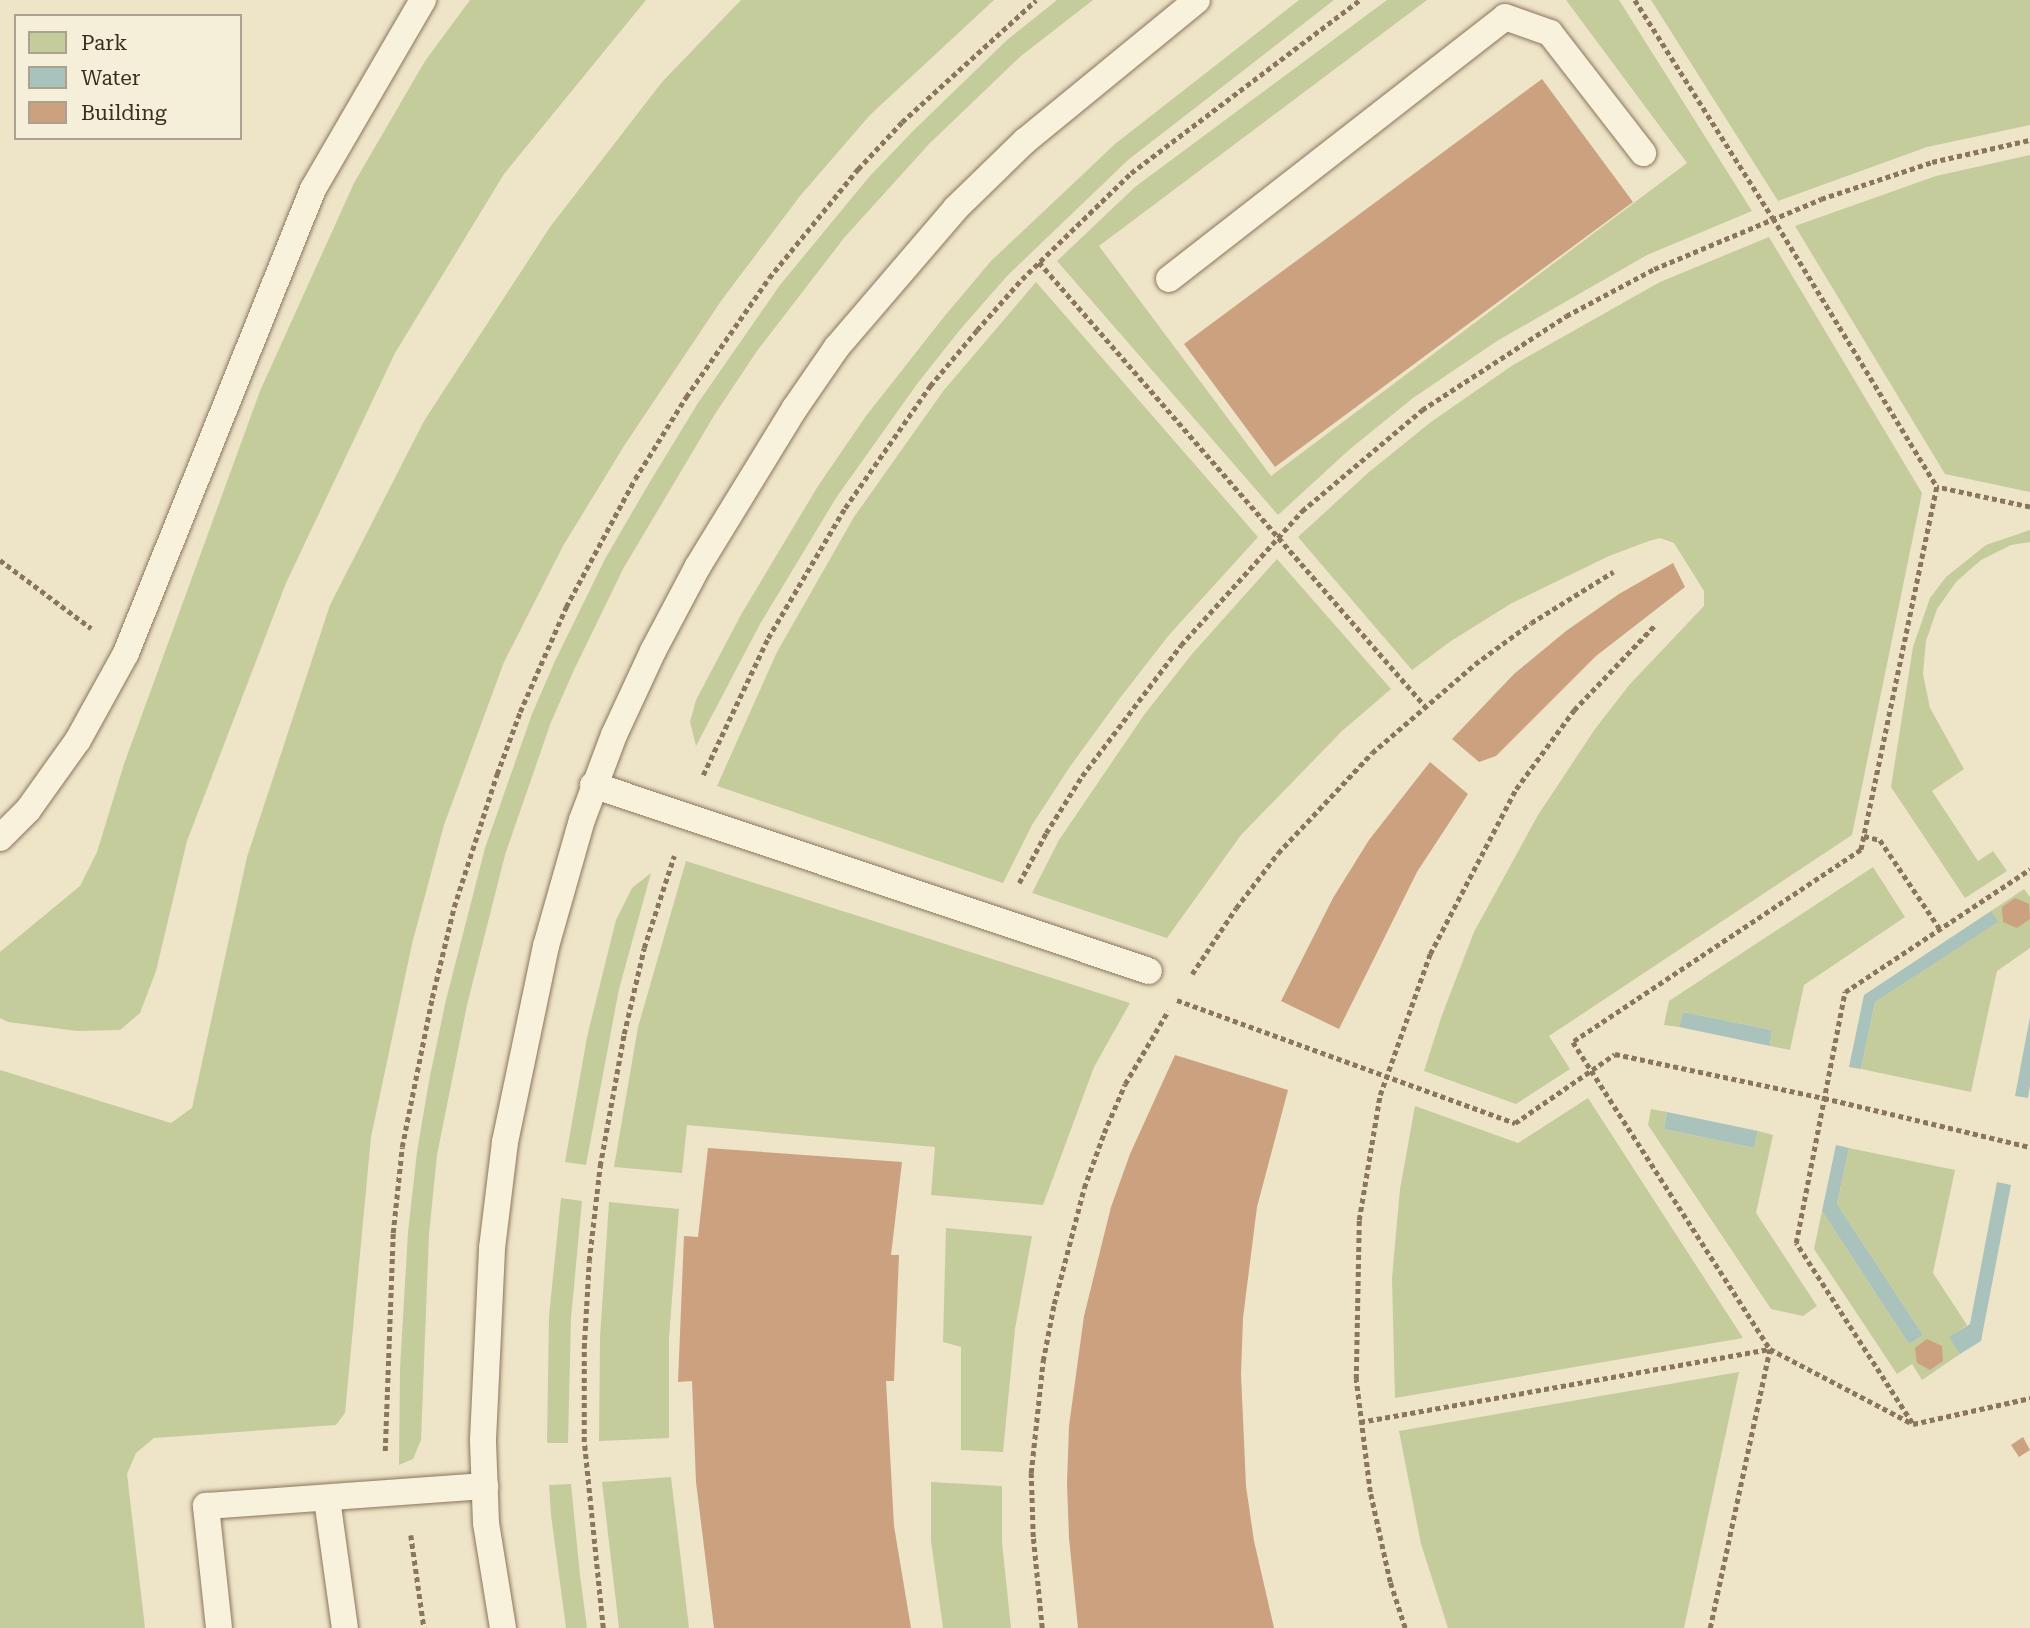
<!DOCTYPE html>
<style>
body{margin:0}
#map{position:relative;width:2030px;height:1628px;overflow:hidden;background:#eee4c8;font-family:"Roboto Serif",serif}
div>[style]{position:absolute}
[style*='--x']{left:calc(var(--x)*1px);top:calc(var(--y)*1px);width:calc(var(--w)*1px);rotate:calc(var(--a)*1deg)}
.green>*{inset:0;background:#c5cc9c}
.water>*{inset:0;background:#a9c2bb}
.building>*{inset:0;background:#cba17f}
.path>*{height:4.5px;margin-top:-2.25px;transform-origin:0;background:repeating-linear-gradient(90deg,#8a765d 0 5px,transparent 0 8.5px)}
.roads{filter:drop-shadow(0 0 2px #8a765d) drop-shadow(0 0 2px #8a765d)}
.lane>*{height:26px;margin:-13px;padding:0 13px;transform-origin:13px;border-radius:13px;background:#f8f1db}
span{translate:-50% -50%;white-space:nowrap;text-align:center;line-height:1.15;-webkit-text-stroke:5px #f5eed8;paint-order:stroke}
.legend{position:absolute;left:14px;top:14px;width:228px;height:126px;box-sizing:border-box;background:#f5eed8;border:2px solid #aaa18e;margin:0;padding:9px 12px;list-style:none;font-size:21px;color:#3a2e20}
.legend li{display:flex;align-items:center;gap:14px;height:35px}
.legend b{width:35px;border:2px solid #aaa18e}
</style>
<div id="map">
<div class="green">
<div style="clip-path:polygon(470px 0,646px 0,504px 174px,395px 353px,286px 583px,187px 841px,156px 971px,140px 1013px,120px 1030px,77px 1031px,8px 1022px,0 1018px,0 952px,80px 886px,97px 852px,124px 764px,260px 391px,354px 183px,425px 61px)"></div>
<div style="clip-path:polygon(741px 0,994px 0,870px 115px,800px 196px,721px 301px,624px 446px,563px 546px,504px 662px,444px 825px,412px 944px,371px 1137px,345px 1413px,336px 1425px,154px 1438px,136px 1453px,127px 1474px,145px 1628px,0 1628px,0 1070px,171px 1123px,192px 1108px,247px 857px,330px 605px,424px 421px,550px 227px,662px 82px)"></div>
<div style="clip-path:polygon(1057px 0,1093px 0,1021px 56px,929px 144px,844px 238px,757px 351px,715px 414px,623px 569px,574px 670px,551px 722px,505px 855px,467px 1005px,437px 1155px,429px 1234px,421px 1440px,413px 1459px,399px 1465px,400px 1369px,408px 1232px,417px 1152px,429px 1081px,446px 1000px,485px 848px,532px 714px,555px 661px,605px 559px,648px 485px,698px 403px,780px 285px,869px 177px,914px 130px,1007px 40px)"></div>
<div style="clip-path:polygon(1299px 0,1334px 0,1128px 160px,1007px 276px,959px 331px,917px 384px,836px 498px,760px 624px,696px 746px,690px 722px,696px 700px,742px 613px,818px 486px,866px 416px,943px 318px,991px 261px,1115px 144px)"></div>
<div style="clip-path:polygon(1387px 0,1427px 0,1099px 246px,1271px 476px,1687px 163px,1566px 0,1619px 0,1752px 211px,1647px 255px,1497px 341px,1413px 398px,1350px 449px,1278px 515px,1057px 261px,1135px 187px)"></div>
<div style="clip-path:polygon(1651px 0,2030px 0,2030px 125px,1927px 147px,1778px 201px)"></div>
<div style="clip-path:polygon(2030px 155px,2030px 492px,1945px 474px,1795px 226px,1936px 176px)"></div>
<div style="clip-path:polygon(1769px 237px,1922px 493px,1852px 835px,1549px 1036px,1570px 1069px,1516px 1104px,1424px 1071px,1442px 1015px,1474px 932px,1538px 815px,1595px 729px,1630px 684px,1704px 606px,1704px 591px,1674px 543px,1660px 538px,1649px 541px,1609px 556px,1512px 603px,1451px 641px,1412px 670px,1298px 537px,1369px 472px,1431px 422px,1513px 365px,1660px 282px)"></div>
<div style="clip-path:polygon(1036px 282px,1258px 537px,1169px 635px,1120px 698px,1069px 768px,1032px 825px,1003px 883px,717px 786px,777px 652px,854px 517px,944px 390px)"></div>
<div style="clip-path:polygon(2030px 530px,2030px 542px,2011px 545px,1981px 560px,1956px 582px,1937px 609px,1926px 641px,1923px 674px,1930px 708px,1964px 769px,1932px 791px,1978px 861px,1993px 851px,2007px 871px,1965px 898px,1891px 787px,1913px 647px,1930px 598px,1946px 577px,1986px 545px)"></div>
<div style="clip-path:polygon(1277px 559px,1391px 689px,1342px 731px,1241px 835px,1167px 938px,1032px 893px,1059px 840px,1144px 715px,1192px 654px)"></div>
<div style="clip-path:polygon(686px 861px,1130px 1003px,1094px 1067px,1043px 1205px,931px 1195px,935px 1147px,687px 1125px,682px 1173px,614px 1167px,638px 1027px)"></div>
<div style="clip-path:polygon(1873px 867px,1905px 917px,1804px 985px,1790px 1050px,1770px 1046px,1772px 1030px,1683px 1012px,1679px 1027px,1664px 1025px,1669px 1001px)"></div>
<div style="clip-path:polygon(651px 873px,619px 989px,586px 1165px,565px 1162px,587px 1037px,616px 920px,632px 888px)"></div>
<div style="clip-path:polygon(2024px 889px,2030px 897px,2030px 948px,1997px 971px,1971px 1092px,1861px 1069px,1875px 1002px,1997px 922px,1991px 911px)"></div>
<div style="clip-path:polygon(1588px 1098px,1743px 1338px,1395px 1398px,1392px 1278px,1400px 1189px,1415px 1106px,1518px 1143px)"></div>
<div style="clip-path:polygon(1651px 1109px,1667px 1112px,1664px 1129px,1754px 1148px,1758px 1131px,1773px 1135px,1756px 1213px,1817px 1306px,1803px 1316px,1771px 1309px,1648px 1125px)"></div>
<div style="clip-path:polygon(1849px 1148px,1955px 1170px,1933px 1273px,1967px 1325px,1950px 1337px,1960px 1354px,1922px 1380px,1912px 1364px,1897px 1374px,1814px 1249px,1822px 1211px,1909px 1344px,1923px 1335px,1837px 1204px)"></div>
<div style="clip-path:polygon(561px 1198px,582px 1201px,571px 1318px,568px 1443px,547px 1443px,549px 1316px)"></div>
<div style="clip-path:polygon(609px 1202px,679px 1209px,669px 1338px,669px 1438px,599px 1441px,600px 1337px)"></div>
<div style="clip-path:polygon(946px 1228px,1032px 1236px,1015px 1329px,1003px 1452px,961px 1450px,961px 1347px,943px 1342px)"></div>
<div style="clip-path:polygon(1739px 1372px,1684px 1628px,1448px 1628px,1421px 1544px,1399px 1431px)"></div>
<div style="clip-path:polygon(671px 1477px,689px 1628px,619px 1628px,602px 1482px)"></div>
<div style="clip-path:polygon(931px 1482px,1002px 1486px,1002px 1542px,1011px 1628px,943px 1628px,931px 1541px)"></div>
<div style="clip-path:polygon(571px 1484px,580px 1575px,587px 1628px,566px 1628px,551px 1515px,549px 1485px)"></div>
</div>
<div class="water">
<div style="clip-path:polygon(1991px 911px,1998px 922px,1875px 1002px,1861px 1069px,1849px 1067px,1864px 995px)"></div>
<div style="clip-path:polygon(1683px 1012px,1772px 1030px,1770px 1046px,1679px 1027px)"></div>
<div style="clip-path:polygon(2030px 1017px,2030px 1086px,2028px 1098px,2015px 1096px)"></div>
<div style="clip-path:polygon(1667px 1112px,1758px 1131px,1754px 1148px,1664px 1129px)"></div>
<div style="clip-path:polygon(1836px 1145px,1849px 1148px,1837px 1204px,1923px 1335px,1909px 1344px,1822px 1211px)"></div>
<div style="clip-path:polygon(1997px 1182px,2011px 1185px,1981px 1341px,1960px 1354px,1949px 1337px,1970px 1324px)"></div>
</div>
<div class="building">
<div style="clip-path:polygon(1542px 79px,1633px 202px,1275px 467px,1184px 344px)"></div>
<div style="clip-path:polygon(1673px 563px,1685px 587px,1596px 656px,1496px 756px,1479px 762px,1452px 739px,1514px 674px,1566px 631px,1619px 594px)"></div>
<div style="clip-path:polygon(1430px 762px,1468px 794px,1417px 872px,1339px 1029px,1281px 1001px,1333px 898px,1369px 840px)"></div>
<div style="clip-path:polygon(2015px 898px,2029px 904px,2030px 919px,2017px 928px,2003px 922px,2002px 907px)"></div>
<div style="clip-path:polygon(1175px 1055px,1288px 1090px,1257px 1207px,1243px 1318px,1241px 1374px,1246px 1486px,1254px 1541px,1274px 1628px,1078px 1628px,1069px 1538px,1067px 1483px,1069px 1426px,1084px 1316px,1111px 1207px,1130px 1154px)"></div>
<div style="clip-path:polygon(708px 1148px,902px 1162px,891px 1255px,899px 1255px,894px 1381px,886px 1381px,894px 1526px,911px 1628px,714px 1628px,696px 1482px,692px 1381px,678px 1382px,684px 1236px,698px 1237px)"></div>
<div style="clip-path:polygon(1927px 1339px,1942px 1346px,1943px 1361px,1930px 1370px,1917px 1363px,1915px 1348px)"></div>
<div style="clip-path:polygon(2023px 1437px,2030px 1450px,2019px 1457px,2011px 1445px)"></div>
</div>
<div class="path">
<div style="--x:1635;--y:0;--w:258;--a:57.7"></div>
<div style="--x:1773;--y:218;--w:315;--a:58.6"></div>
<div style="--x:1039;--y:262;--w:588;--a:49"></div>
<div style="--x:2030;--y:507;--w:95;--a:-167.9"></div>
<div style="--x:1937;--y:487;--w:371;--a:101.8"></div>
<div style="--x:1861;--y:850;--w:346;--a:146.3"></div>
<div style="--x:1573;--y:1042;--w:365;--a:57.3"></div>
<div style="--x:1770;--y:1349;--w:161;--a:27.7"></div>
<div style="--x:1913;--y:1424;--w:120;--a:-12.5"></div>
<div style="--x:0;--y:560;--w:114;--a:36.8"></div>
<div style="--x:703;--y:775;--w:152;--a:-64.6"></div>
<div style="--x:768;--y:638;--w:151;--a:-59.4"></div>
<div style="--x:845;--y:508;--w:149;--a:-55.1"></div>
<div style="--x:930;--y:386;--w:73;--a:-50"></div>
<div style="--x:977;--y:330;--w:68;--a:-48.6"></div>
<div style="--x:1022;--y:279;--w:152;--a:-44.2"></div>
<div style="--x:1131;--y:173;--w:287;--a:-37.1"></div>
<div style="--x:1864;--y:836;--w:16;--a:14"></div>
<div style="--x:1880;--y:840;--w:107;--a:56"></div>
<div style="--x:1019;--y:883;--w:57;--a:-61.6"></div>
<div style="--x:1046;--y:833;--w:67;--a:-57.7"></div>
<div style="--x:1082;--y:776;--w:164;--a:-52.9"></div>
<div style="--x:1181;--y:645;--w:181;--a:-47.9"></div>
<div style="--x:1302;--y:511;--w:157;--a:-40.1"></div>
<div style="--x:1422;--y:410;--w:172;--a:-33.1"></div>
<div style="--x:1566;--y:316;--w:100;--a:-28.1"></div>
<div style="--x:1654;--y:269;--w:181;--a:-22.7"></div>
<div style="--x:1821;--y:199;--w:117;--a:-18.4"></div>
<div style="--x:1932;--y:162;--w:100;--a:-12.7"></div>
<div style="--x:1192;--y:974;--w:79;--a:-56.3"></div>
<div style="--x:1236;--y:908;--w:69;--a:-52.6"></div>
<div style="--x:1278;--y:853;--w:137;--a:-46.8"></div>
<div style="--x:1372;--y:753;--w:136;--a:-40.8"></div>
<div style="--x:1475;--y:664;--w:69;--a:-36.2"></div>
<div style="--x:1531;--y:623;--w:97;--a:-31.9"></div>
<div style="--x:1177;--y:1000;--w:360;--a:20"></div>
<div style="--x:1515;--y:1123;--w:121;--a:-34.6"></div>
<div style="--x:1615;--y:1054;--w:214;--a:11.9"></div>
<div style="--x:1824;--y:1098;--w:212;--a:13.4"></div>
<div style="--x:1360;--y:1422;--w:416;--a:-10.1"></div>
<div style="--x:1912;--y:1423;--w:214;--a:-122.8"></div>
<div style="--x:1796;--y:1243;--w:256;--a:-79"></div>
<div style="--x:1845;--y:992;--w:222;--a:-33.6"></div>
<div style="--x:385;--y:1451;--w:218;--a:-87.9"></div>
<div style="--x:393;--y:1233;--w:86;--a:-84"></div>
<div style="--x:402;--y:1147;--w:152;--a:-78.6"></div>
<div style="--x:432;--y:998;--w:94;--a:-76.4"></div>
<div style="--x:454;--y:907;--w:140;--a:-72.1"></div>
<div style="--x:497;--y:774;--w:66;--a:-69.6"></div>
<div style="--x:520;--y:712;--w:115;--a:-66.3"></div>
<div style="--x:566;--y:607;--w:145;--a:-61.7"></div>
<div style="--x:635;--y:479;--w:97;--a:-58.1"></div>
<div style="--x:686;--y:397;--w:145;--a:-55.1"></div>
<div style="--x:769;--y:278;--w:141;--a:-50.8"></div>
<div style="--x:858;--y:169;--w:64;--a:-46.9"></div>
<div style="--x:902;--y:122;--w:181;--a:-42.3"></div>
<div style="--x:411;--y:1535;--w:94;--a:82"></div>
<div style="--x:603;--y:1628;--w:187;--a:-95.8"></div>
<div style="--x:584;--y:1442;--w:94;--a:-90"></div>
<div style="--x:584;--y:1348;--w:87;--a:-86.7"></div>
<div style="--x:589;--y:1261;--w:96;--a:-83.4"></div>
<div style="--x:600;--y:1166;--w:134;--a:-79.7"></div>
<div style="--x:624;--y:1034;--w:88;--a:-76.9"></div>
<div style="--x:644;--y:948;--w:97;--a:-71.9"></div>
<div style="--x:1042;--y:1628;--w:91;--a:-95.6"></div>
<div style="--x:1033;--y:1537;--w:64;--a:-91.8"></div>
<div style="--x:1031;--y:1473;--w:113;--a:-83.9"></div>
<div style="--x:1043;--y:1361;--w:58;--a:-79.1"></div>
<div style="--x:1054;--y:1304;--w:120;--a:-75.5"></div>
<div style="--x:1084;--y:1188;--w:59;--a:-70"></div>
<div style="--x:1104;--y:1133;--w:53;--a:-66.8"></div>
<div style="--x:1125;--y:1084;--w:85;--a:-59.5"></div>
<div style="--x:1405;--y:1628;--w:48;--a:-108.1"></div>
<div style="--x:1390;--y:1582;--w:92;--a:-102.5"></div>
<div style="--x:1370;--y:1492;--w:114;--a:-97.1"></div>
<div style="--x:1356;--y:1379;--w:159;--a:-88.9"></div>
<div style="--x:1359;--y:1220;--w:127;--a:-80.5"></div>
<div style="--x:1380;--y:1095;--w:150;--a:-70.5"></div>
<div style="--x:1430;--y:954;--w:186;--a:-62.5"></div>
<div style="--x:1516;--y:789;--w:98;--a:-53.7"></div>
<div style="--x:1574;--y:710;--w:117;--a:-46.4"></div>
<div style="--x:1710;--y:1628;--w:285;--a:-77.9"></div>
</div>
<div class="roads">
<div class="lane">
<div style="--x:1169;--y:279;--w:426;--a:-37.9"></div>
<div style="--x:1505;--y:17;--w:48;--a:19.6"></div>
<div style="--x:1550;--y:33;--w:152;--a:52.2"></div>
<div style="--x:593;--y:785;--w:586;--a:18.5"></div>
<div style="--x:0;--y:838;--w:40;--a:-45"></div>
<div style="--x:28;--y:810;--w:86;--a:-54.5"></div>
<div style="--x:78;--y:740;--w:99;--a:-61.1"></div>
<div style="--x:126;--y:653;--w:500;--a:-68.05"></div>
<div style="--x:313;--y:189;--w:219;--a:-59.8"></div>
<div style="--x:327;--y:1499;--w:130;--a:82.1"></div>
<div style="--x:219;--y:1628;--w:123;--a:-96.1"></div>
<div style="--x:206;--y:1506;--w:280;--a:-4.1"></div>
<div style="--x:503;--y:1628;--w:106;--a:-99.2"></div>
<div style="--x:486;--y:1523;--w:83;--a:-92.1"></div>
<div style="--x:483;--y:1440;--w:192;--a:-87.3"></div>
<div style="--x:492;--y:1248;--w:107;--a:-83"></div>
<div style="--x:505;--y:1142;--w:200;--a:-78.2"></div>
<div style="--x:546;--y:946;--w:131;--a:-74.1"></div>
<div style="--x:582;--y:820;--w:91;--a:-69.4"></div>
<div style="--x:614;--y:735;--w:93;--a:-65.1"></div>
<div style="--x:653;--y:651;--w:96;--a:-62.1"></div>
<div style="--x:698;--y:566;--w:185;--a:-58.5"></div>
<div style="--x:795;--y:408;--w:74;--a:-55.5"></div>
<div style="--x:837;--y:347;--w:183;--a:-49.4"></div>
<div style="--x:956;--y:208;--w:96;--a:-44.2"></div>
<div style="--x:1025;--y:141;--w:222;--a:-39.3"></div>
</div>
</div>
<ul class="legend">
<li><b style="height:19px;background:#c5cc9c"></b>Park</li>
<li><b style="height:19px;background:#a9c2bb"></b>Water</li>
<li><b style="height:19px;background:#cba17f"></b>Building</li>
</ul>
</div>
